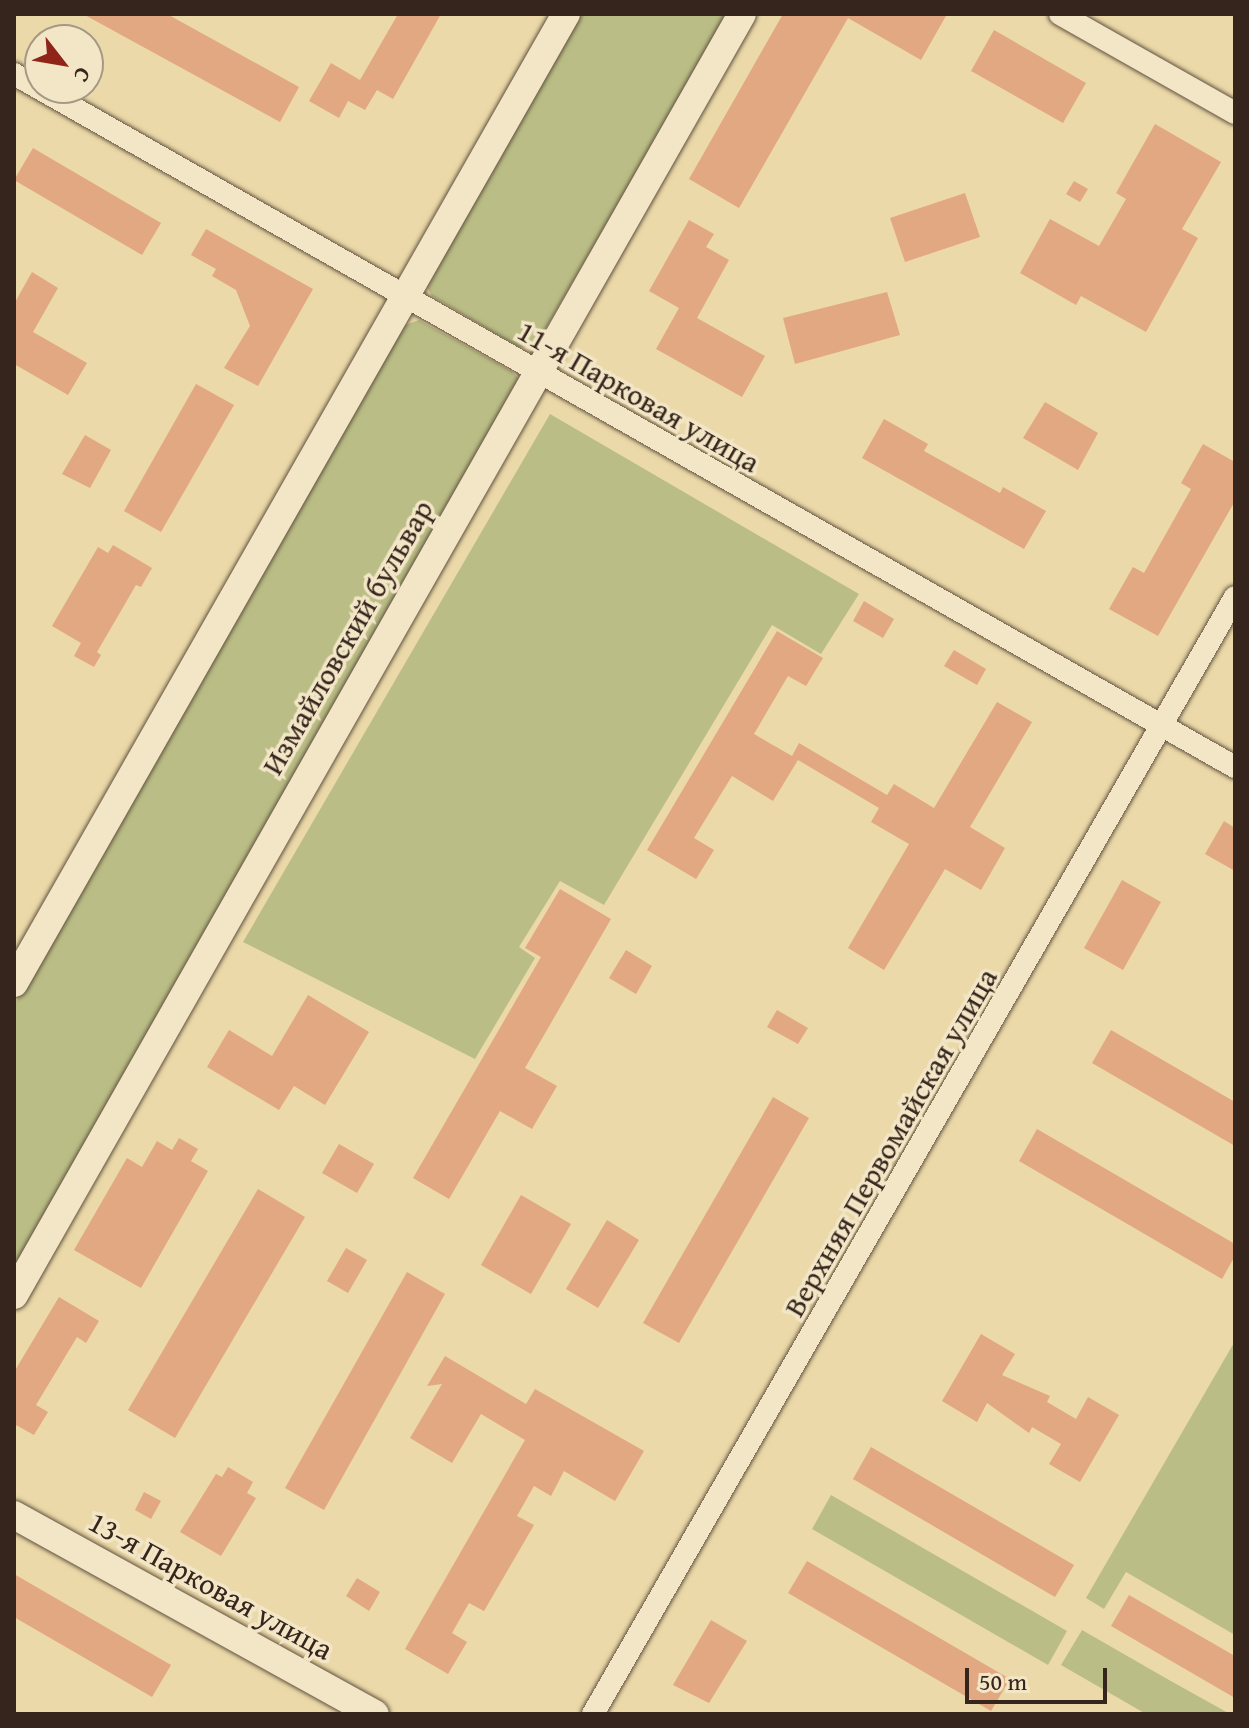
<!DOCTYPE html>
<meta charset="utf-8">
<style>
body{margin:0}
#map{position:relative;width:1249px;height:1728px;overflow:hidden;background:#ebd9a9;font-family:"Gentium Book Plus",serif}
div>[style]{position:absolute}
[style*='--x']{left:calc(var(--x)*1px);top:calc(var(--y)*1px);width:calc(var(--w)*1px);rotate:calc(var(--a)*1deg)}
.green>*{inset:0;background:#babe86}
.building>*{inset:0;background:#e2a881}
.roads{filter:drop-shadow(0 0 2px #62523f) drop-shadow(0 0 2px #62523f)}
.minor>*{height:22px;margin:-11px;padding:0 11px;transform-origin:11px;border-radius:11px;background:#f2e6c7}
.tertiary>*{height:28px;margin:-14px;padding:0 14px;transform-origin:14px;border-radius:14px;background:#f2e6c7}
span{translate:-50% -50%;white-space:nowrap;text-align:center;line-height:1.15;-webkit-text-stroke:7px #f2e6c7;paint-order:stroke}
.street-label{font-size:30px;color:#35251c}
.frame{position:absolute;inset:0;border:16px solid #35251c;pointer-events:none}
.north{position:absolute;left:24px;top:24px;width:80px;height:80px;box-sizing:border-box;background:#f2e6c7;border:2px solid #a69983;border-radius:50%;rotate:121deg;font-size:22px;font-weight:700;line-height:32px;text-align:center;color:#35251c}
.north::after{content:'';display:block;margin:auto;width:28px;height:36px;background:#8f2418;clip-path:polygon(50% 0,100% 100%,50% 72%,0 100%)}
.scale{position:absolute;left:965px;top:1668px;width:142px;height:36px;box-sizing:border-box;border:4px solid #35251c;border-top:0;padding-left:10px;font-size:24px;line-height:28px;white-space:nowrap;color:#35251c;-webkit-text-stroke:6px #f2e6c7;paint-order:stroke}
</style>
<div id="map">
<div class="green">
<div style="clip-path:polygon(579px 14px,728px 14px,539px 340px,531px 348px,519px 347px,432px 296px,427px 287px)"></div>
<div style="clip-path:polygon(419px 320px,511px 371px,518px 378px,516px 390px,14px 1267px,14px 1005px,400px 327px)"></div>
<div style="clip-path:polygon(550px 414px,859px 594px,821px 654px,772px 625px,604px 905px,560px 881px,519px 947px,535px 958px,475px 1059px,243px 942px)"></div>
<div style="clip-path:polygon(1235px 1341px,1235px 1635px,1126px 1572px,1104px 1609px,1086px 1598px)"></div>
<div style="clip-path:polygon(831px 1495px,1067px 1631px,1048px 1665px,812px 1529px)"></div>
<div style="clip-path:polygon(1082px 1630px,1169px 1680px,1230px 1714px,1146px 1714px,1061px 1665px)"></div>
</div>
<div class="building">
<div style="clip-path:polygon(83px 14px,167px 14px,299px 87px,280px 122px)"></div>
<div style="clip-path:polygon(398px 14px,441px 14px,393px 99px,377px 90px,365px 110px,348px 101px,339px 118px,309px 101px,331px 63px,360px 80px)"></div>
<div style="clip-path:polygon(783px 14px,947px 14px,921px 60px,848px 18px,739px 208px,689px 179px)"></div>
<div style="clip-path:polygon(994px 30px,1086px 83px,1063px 123px,971px 71px)"></div>
<div style="clip-path:polygon(1155px 124px,1221px 162px,1182px 229px,1198px 238px,1146px 332px,1081px 296px,1076px 305px,1020px 273px,1050px 219px,1099px 246px,1126px 199px,1116px 193px)"></div>
<div style="clip-path:polygon(33px 148px,161px 223px,142px 255px,14px 180px)"></div>
<div style="clip-path:polygon(1074px 181px,1088px 189px,1080px 202px,1066px 194px)"></div>
<div style="clip-path:polygon(965px 193px,980px 237px,905px 262px,890px 218px)"></div>
<div style="clip-path:polygon(689px 220px,714px 234px,706px 247px,729px 260px,697px 318px,765px 356px,742px 397px,656px 349px,679px 308px,649px 291px)"></div>
<div style="clip-path:polygon(206px 229px,313px 289px,258px 386px,224px 368px,250px 326px,236px 290px,212px 276px,216px 269px,191px 255px)"></div>
<div style="clip-path:polygon(32px 272px,58px 288px,33px 332px,87px 363px,68px 395px,14px 364px,14px 304px)"></div>
<div style="clip-path:polygon(887px 292px,900px 335px,795px 364px,783px 318px)"></div>
<div style="clip-path:polygon(196px 384px,234px 405px,161px 532px,124px 511px)"></div>
<div style="clip-path:polygon(1045px 402px,1098px 433px,1078px 470px,1023px 438px)"></div>
<div style="clip-path:polygon(884px 419px,928px 444px,924px 451px,1000px 493px,1003px 487px,1046px 511px,1024px 549px,862px 458px)"></div>
<div style="clip-path:polygon(85px 435px,111px 450px,90px 488px,62px 474px)"></div>
<div style="clip-path:polygon(1203px 444px,1235px 462px,1235px 501px,1158px 636px,1109px 609px,1133px 567px,1144px 573px,1191px 489px,1181px 483px)"></div>
<div style="clip-path:polygon(113px 545px,152px 568px,141px 587px,136px 585px,97px 652px,101px 655px,94px 667px,74px 656px,81px 643px,52px 626px,98px 547px,108px 553px)"></div>
<div style="clip-path:polygon(864px 601px,894px 619px,883px 638px,853px 621px)"></div>
<div style="clip-path:polygon(777px 631px,823px 658px,806px 686px,788px 676px,754px 734px,792px 756px,799px 743px,887px 795px,894px 784px,934px 808px,997px 702px,1032px 722px,970px 827px,1005px 848px,981px 890px,945px 869px,884px 970px,848px 948px,909px 844px,871px 822px,879px 808px,798px 760px,773px 801px,732px 776px,694px 838px,714px 850px,696px 879px,647px 850px)"></div>
<div style="clip-path:polygon(954px 650px,986px 669px,977px 685px,944px 666px)"></div>
<div style="clip-path:polygon(1224px 821px,1235px 828px,1235px 871px,1205px 854px)"></div>
<div style="clip-path:polygon(1122px 880px,1161px 902px,1123px 970px,1084px 948px)"></div>
<div style="clip-path:polygon(560px 889px,611px 919px,525px 1068px,557px 1086px,532px 1129px,500px 1111px,449px 1199px,413px 1178px,541px 957px,525px 948px)"></div>
<div style="clip-path:polygon(626px 950px,652px 966px,636px 994px,609px 978px)"></div>
<div style="clip-path:polygon(308px 995px,369px 1032px,325px 1105px,294px 1086px,279px 1110px,207px 1067px,229px 1030px,272px 1056px)"></div>
<div style="clip-path:polygon(777px 1010px,808px 1028px,798px 1044px,767px 1027px)"></div>
<div style="clip-path:polygon(1111px 1030px,1235px 1102px,1235px 1146px,1092px 1063px)"></div>
<div style="clip-path:polygon(773px 1097px,809px 1118px,679px 1343px,643px 1323px)"></div>
<div style="clip-path:polygon(1037px 1129px,1235px 1244px,1235px 1256px,1222px 1279px,1019px 1161px)"></div>
<div style="clip-path:polygon(179px 1138px,198px 1149px,191px 1161px,208px 1171px,141px 1288px,74px 1250px,127px 1158px,142px 1167px,157px 1141px,172px 1150px)"></div>
<div style="clip-path:polygon(339px 1144px,374px 1164px,357px 1193px,322px 1173px)"></div>
<div style="clip-path:polygon(258px 1189px,305px 1217px,175px 1438px,128px 1410px)"></div>
<div style="clip-path:polygon(521px 1195px,571px 1224px,531px 1294px,481px 1265px)"></div>
<div style="clip-path:polygon(607px 1220px,639px 1240px,598px 1308px,566px 1289px)"></div>
<div style="clip-path:polygon(346px 1248px,367px 1260px,348px 1293px,327px 1281px)"></div>
<div style="clip-path:polygon(407px 1272px,445px 1294px,324px 1510px,285px 1488px)"></div>
<div style="clip-path:polygon(59px 1297px,99px 1321px,86px 1343px,77px 1337px,36px 1405px,48px 1412px,34px 1435px,14px 1424px,14px 1372px)"></div>
<div style="clip-path:polygon(981px 1334px,1015px 1354px,1002px 1375px,1050px 1396px,1047px 1402px,1076px 1419px,1088px 1397px,1119px 1415px,1080px 1482px,1049px 1464px,1061px 1444px,1032px 1427px,1029px 1433px,987px 1403px,977px 1422px,942px 1401px)"></div>
<div style="clip-path:polygon(445px 1356px,526px 1404px,535px 1389px,644px 1451px,615px 1501px,564px 1471px,551px 1496px,534px 1486px,517px 1516px,534px 1525px,484px 1611px,469px 1603px,452px 1633px,467px 1642px,448px 1674px,405px 1649px,525px 1440px,481px 1414px,452px 1463px,410px 1438px,442px 1384px,427px 1386px)"></div>
<div style="clip-path:polygon(871px 1447px,1074px 1565px,1055px 1597px,853px 1479px)"></div>
<div style="clip-path:polygon(228px 1467px,253px 1482px,247px 1493px,256px 1498px,221px 1556px,180px 1532px,216px 1474px,222px 1477px)"></div>
<div style="clip-path:polygon(144px 1492px,161px 1501px,151px 1519px,135px 1510px)"></div>
<div style="clip-path:polygon(807px 1561px,1010px 1679px,991px 1711px,788px 1593px)"></div>
<div style="clip-path:polygon(14px 1574px,171px 1665px,152px 1697px,14px 1617px)"></div>
<div style="clip-path:polygon(357px 1578px,380px 1592px,369px 1611px,346px 1596px)"></div>
<div style="clip-path:polygon(1129px 1595px,1235px 1656px,1235px 1698px,1111px 1626px)"></div>
<div style="clip-path:polygon(711px 1620px,747px 1641px,709px 1703px,673px 1685px)"></div>
</div>
<div class="roads">
<div class="minor">
<div style="--x:1060;--y:14;--w:201;--a:29.5"></div>
<div style="--x:14;--y:74;--w:1404;--a:29.58"></div>
<div style="--x:593;--y:1714;--w:1288;--a:-60.11"></div>
</div>
<div class="tertiary">
<div style="--x:14;--y:983;--w:1115;--a:-60.33"></div>
<div style="--x:14;--y:1295;--w:1473;--a:-60.39"></div>
<div style="--x:14;--y:1515;--w:412;--a:28.9"></div>
</div>
</div>
<div class="street-label">
<span style="left:639px;top:396px;rotate:30deg">11-я Парковая улица</span>
<span style="left:347px;top:637px;rotate:-60deg">Измайловский бульвар</span>
<span style="left:890px;top:1142px;rotate:-60deg">Верхняя Первомайская улица</span>
<span style="left:211px;top:1585px;rotate:29deg">13-я Парковая улица</span>
</div>
<div class="frame"></div>
<div class="north">С</div>
<div class="scale">50 m</div>
</div>
